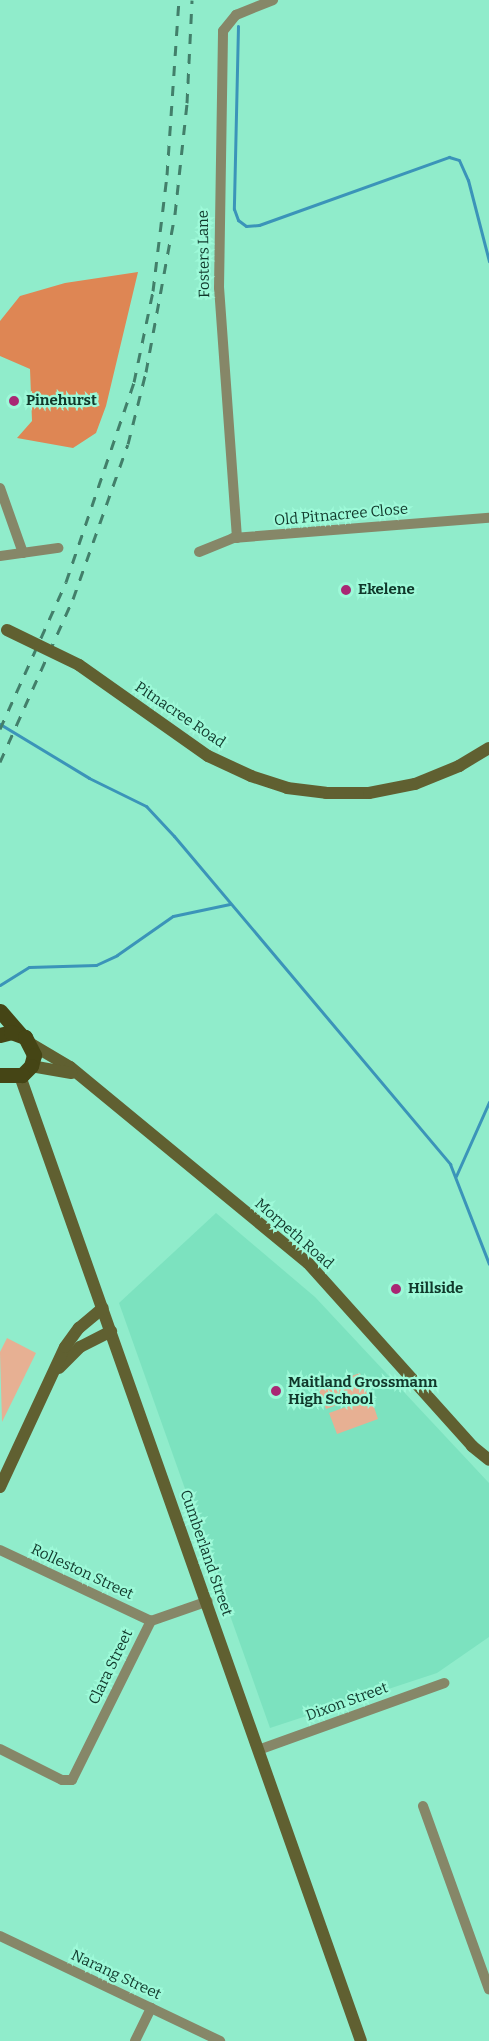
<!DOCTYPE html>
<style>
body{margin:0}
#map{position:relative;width:489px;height:2041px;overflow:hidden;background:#90eccb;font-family:Bitter,serif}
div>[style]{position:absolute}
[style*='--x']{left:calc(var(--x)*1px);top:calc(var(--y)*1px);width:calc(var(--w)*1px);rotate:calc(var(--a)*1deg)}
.built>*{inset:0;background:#7ce2bf}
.green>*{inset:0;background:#e7b093}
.forest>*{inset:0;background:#de8654}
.stream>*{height:3px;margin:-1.5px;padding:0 1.5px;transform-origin:1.5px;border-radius:1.5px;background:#3b94b9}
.street>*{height:10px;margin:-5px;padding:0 5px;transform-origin:5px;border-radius:5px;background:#868768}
.secondary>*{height:12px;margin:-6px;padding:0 6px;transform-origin:6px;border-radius:6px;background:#606031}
.primary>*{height:15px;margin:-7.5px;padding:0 7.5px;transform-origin:7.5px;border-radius:7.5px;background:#454515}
.rail>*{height:3px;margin-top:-1.5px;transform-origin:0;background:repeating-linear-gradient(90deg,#427f6a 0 10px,transparent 0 20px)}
.secondary-bridge>*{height:12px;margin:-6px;padding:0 6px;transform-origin:6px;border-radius:6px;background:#606031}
.dots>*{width:16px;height:16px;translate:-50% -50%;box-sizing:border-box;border:3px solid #9df9d8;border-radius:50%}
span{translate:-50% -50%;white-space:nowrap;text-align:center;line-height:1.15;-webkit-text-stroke:4.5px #9df9d8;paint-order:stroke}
.street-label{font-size:15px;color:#10382b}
.poi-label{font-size:15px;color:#10382b;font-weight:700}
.left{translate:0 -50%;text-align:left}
</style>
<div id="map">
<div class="built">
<div style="clip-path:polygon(216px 1213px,315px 1297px,489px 1483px,489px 1637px,437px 1673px,270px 1728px,119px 1303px)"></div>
</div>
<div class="green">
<div style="clip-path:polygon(7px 1338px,36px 1353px,2px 1422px,0 1352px)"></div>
<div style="clip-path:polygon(360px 1373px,367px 1394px,326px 1409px,318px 1388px)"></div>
<div style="clip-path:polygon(371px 1398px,378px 1419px,337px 1434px,329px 1413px)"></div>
</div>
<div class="forest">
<div style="clip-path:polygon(138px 272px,106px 406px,96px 433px,73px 448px,17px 438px,32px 421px,30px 369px,0 356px,0 321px,20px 296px,65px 283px)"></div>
</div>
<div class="stream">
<div style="--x:238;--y:26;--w:183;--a:91.3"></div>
<div style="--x:234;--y:209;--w:12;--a:70"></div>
<div style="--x:238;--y:220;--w:10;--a:37"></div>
<div style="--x:246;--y:226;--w:13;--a:-4"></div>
<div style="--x:259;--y:225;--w:202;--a:-19.7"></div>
<div style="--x:449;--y:157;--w:10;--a:17"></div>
<div style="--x:459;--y:160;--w:22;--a:66"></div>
<div style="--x:468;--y:180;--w:84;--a:75.5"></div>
<div style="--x:0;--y:724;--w:104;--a:31.2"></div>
<div style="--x:89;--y:778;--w:64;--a:26.2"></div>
<div style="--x:146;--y:806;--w:41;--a:47"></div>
<div style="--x:174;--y:836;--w:429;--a:49.9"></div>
<div style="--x:450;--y:1164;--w:107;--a:68.7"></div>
<div style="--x:0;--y:985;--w:34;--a:-32"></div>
<div style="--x:29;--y:967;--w:67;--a:-1.7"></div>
<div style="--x:96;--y:965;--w:23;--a:-25"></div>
<div style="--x:117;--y:955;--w:68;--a:-34.9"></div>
<div style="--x:173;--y:916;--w:58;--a:-11.9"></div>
<div style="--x:456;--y:1176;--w:81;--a:-66"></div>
</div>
<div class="street">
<div style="--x:0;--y:488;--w:69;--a:70.5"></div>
<div style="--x:237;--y:538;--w:251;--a:-94.1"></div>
<div style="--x:219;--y:288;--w:257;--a:-89.1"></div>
<div style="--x:223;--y:31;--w:21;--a:-51"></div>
<div style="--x:236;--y:15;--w:40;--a:-22"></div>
<div style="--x:199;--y:552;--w:37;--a:-22"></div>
<div style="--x:233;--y:538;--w:257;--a:-4.5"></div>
<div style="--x:0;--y:556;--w:59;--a:-7.9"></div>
<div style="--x:0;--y:1550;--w:167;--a:25.2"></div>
<div style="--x:0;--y:1749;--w:69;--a:26.6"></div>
<div style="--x:62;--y:1780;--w:10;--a:0"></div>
<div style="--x:72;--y:1780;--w:178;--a:-63.6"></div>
<div style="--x:151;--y:1621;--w:60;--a:-19.3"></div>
<div style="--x:261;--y:1749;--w:195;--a:-19.8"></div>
<div style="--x:423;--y:1806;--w:195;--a:70.2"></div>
<div style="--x:0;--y:1936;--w:244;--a:25.5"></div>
<div style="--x:135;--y:2041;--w:37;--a:-64"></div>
</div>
<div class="secondary">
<div style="--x:79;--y:665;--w:158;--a:35.2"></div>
<div style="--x:208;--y:756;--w:47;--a:24.9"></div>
<div style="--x:251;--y:776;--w:38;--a:18"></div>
<div style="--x:287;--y:788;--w:39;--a:7"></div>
<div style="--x:326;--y:793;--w:43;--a:0"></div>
<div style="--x:369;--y:793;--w:47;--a:-11.1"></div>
<div style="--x:415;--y:784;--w:48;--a:-22.2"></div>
<div style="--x:459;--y:766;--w:35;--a:-31"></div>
<div style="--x:31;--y:1044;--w:45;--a:30.5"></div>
<div style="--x:70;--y:1067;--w:308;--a:39.5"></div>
<div style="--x:308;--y:1263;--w:246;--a:48.1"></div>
<div style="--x:472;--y:1446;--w:22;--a:39"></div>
<div style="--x:31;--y:1066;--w:41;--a:9.9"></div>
<div style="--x:20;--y:1076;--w:1023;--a:70.54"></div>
<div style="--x:59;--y:1368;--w:30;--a:-45"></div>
<div style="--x:80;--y:1347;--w:35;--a:-27"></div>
<div style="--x:0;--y:1487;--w:154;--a:-65.1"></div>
<div style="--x:65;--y:1347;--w:24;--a:-54"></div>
<div style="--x:79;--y:1328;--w:31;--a:-40"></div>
</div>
<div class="primary">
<div style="--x:0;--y:1011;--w:32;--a:49"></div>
<div style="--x:0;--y:1035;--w:11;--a:-15"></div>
<div style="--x:11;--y:1032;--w:15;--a:20"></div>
<div style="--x:25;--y:1037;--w:20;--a:63"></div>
<div style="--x:34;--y:1055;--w:11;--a:105"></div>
<div style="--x:31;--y:1066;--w:13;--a:135"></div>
<div style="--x:22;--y:1075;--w:22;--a:180"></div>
</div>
<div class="rail">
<div style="--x:0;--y:729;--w:161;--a:-65.8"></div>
<div style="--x:66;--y:582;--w:211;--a:-71.2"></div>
<div style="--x:134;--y:382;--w:93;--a:-78.2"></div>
<div style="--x:153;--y:291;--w:117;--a:-83.1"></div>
<div style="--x:167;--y:175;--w:175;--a:-86.1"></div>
<div style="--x:0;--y:762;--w:179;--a:-65.9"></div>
<div style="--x:73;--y:599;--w:164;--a:-70.5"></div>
<div style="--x:128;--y:444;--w:74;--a:-76"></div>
<div style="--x:146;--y:372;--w:161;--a:-79.6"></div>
<div style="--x:175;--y:214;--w:112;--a:-83.8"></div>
<div style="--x:187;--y:103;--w:103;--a:-87.2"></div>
</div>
<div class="secondary-bridge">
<div style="--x:7;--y:630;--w:80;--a:25.9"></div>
</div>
<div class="dots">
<div style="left:14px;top:401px;background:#a92774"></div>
<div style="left:346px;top:590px;background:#a92774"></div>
<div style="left:396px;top:1289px;background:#a92774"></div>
<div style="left:276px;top:1391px;background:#a92774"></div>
</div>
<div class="street-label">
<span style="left:204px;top:254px;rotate:-91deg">Fosters Lane</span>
<span style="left:341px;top:515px;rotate:-5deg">Old Pitnacree Close</span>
<span style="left:180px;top:715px;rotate:34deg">Pitnacree Road</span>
<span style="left:294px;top:1234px;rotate:41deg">Morpeth Road</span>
<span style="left:206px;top:1553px;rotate:71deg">Cumberland Street</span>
<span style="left:82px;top:1572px;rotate:25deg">Rolleston Street</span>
<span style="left:111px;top:1667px;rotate:-64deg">Clara Street</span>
<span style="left:347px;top:1702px;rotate:-20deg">Dixon Street</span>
<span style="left:116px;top:1975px;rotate:25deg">Narang Street</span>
</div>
<div class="poi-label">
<span class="left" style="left:26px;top:401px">Pinehurst</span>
<span class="left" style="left:358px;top:590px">Ekelene</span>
<span class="left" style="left:408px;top:1289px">Hillside</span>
<span class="left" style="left:288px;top:1391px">Maitland Grossmann<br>High School</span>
</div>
</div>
